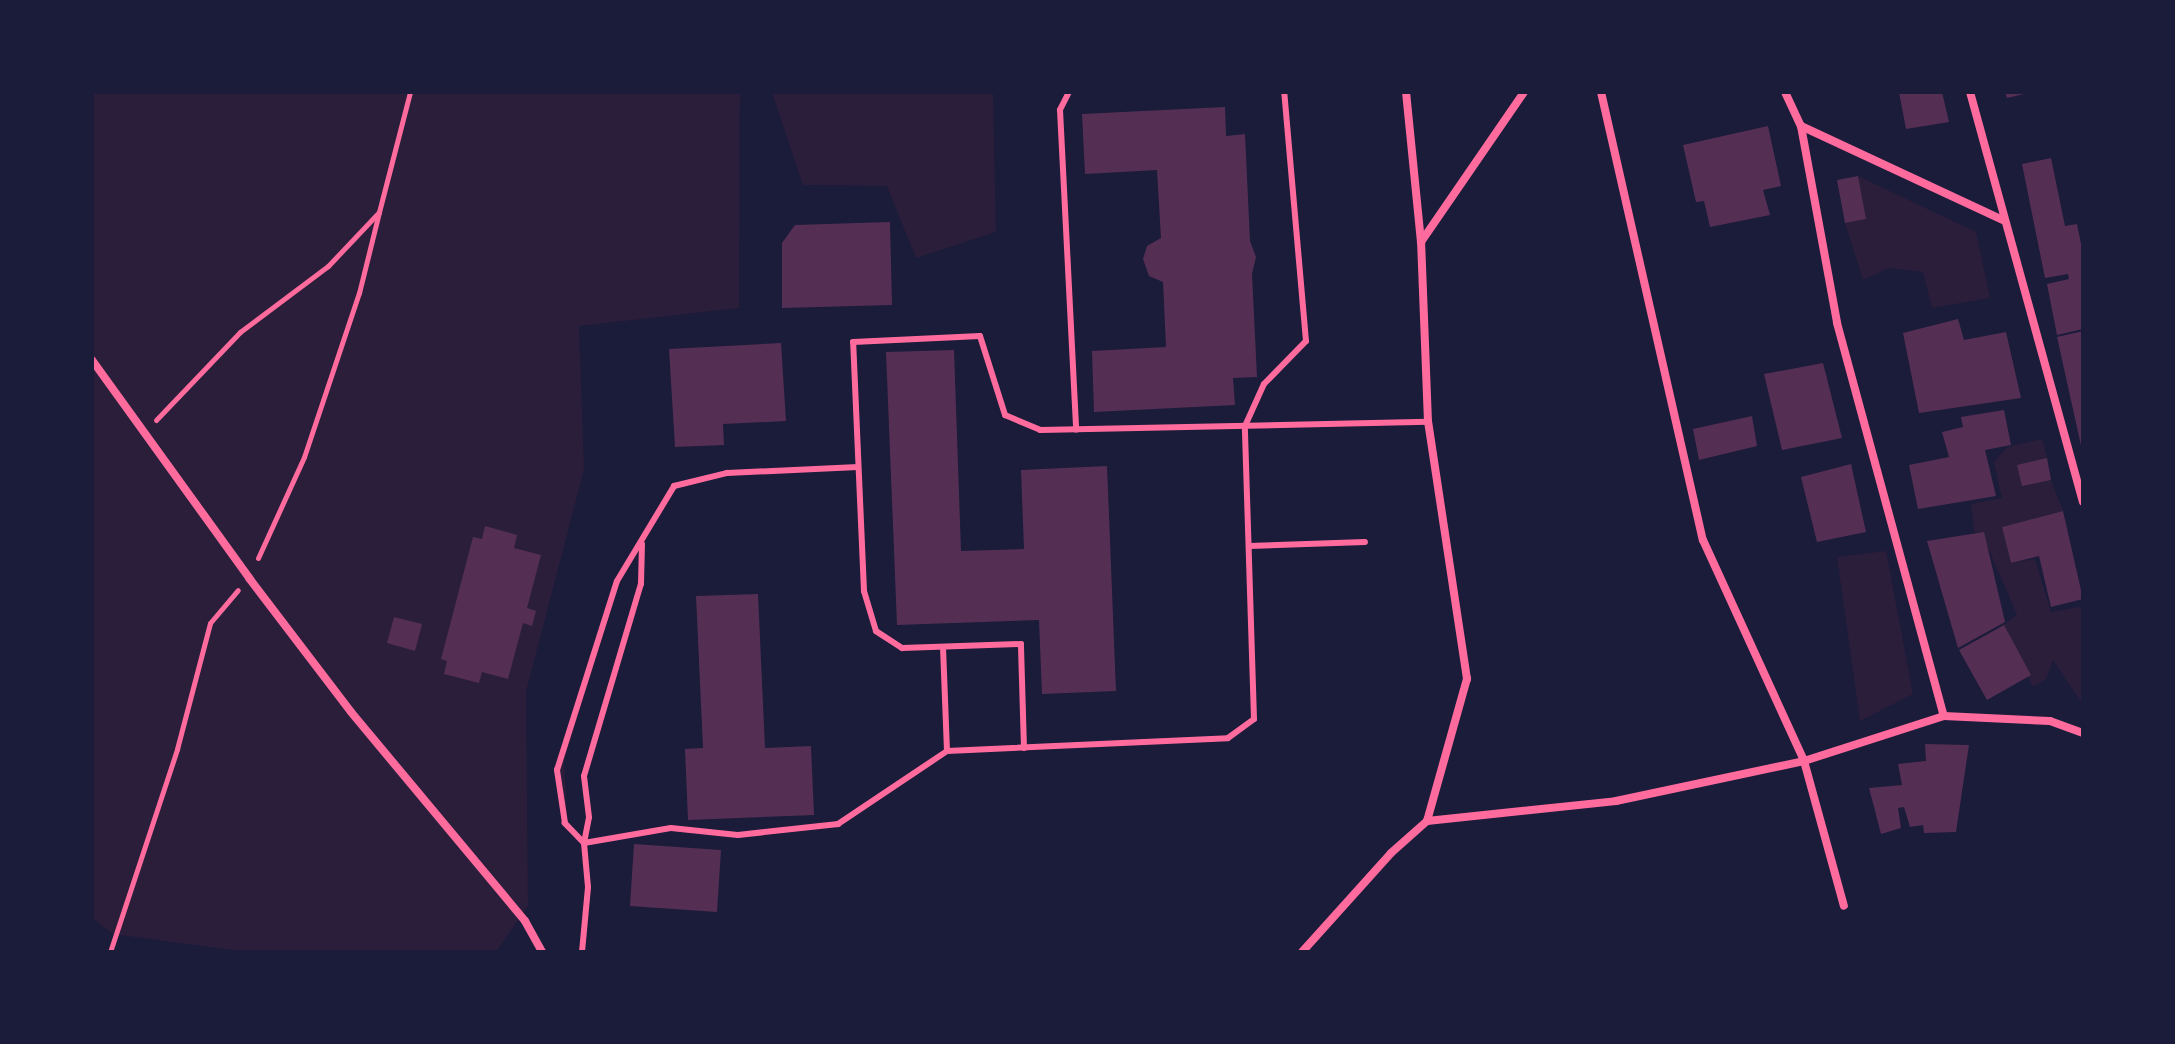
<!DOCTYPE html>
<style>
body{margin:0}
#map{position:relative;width:2175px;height:1044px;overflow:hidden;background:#1b1b3a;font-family:"Roboto Serif",serif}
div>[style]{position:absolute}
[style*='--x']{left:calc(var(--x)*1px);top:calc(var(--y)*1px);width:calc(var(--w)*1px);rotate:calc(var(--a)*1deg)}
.green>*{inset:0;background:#2a1e3b}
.building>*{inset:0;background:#542f53}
.path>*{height:5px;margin:-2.5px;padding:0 2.5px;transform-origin:2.5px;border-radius:2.5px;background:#ff6b9d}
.service>*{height:6px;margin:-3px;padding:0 3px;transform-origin:3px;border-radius:3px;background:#ff6b9d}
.minor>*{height:8px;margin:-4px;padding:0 4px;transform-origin:4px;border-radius:4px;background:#ff6b9d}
span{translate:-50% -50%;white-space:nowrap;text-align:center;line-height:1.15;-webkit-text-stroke:8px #1b1b3a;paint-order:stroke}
.frame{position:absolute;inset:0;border:94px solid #1b1b3a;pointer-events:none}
</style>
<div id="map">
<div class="green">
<div style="clip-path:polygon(92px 92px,740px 92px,739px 308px,579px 326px,584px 469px,526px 692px,528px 906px,496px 952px,247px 952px,113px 934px,92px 918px)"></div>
<div style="clip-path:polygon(772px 92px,993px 92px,996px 232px,916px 258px,887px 186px,803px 185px)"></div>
<div style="clip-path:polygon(1858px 176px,1976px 232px,1990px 298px,1932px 308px,1923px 272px,1889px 268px,1863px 280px,1845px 223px,1865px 219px)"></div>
<div style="clip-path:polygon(2042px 439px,2047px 458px,2022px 485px,2051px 480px,2063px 511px,2002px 527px,2011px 563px,2035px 559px,2051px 612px,2083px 606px,2083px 705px,2053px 660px,2046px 679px,2033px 687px,2002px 626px,2017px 615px,1982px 534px,1974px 532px,1971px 504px,2002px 498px,1994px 462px,2007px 447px)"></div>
<div style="clip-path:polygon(1886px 551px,1913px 694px,1860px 721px,1837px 557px)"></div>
<div style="clip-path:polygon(621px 573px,564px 762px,567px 817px,556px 764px)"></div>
</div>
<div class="building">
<div style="clip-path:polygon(1899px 92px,1942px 92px,1949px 122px,1906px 129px)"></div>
<div style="clip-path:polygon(2005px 92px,2027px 92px,2028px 93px,2007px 98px)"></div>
<div style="clip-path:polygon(1225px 107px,1226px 136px,1245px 134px,1250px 241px,1256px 257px,1252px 274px,1257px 377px,1233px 378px,1235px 405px,1094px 412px,1092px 351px,1166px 347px,1163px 282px,1149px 276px,1143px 259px,1147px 246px,1161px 238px,1157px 170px,1085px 174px,1082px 114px)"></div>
<div style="clip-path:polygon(1768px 126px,1781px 186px,1763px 190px,1770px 215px,1710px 227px,1704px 201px,1696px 202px,1683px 145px)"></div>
<div style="clip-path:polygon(2051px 158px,2065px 226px,2077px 224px,2083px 254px,2083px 329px,2057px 335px,2047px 284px,2069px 279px,2068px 274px,2045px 278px,2022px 164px)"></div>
<div style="clip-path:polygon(1858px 176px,1866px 219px,1845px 223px,1837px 180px)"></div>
<div style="clip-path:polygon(890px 222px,892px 305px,782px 308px,782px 243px,795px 225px)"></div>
<div style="clip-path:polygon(1958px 319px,1964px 340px,2006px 332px,2021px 398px,1919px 413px,1903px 333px)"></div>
<div style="clip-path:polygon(2083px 331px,2083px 450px,2082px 450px,2057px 337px)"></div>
<div style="clip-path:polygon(781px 343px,786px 421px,723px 424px,724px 445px,675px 447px,669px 349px)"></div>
<div style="clip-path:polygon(954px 350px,961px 551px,1024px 549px,1021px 470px,1107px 466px,1116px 691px,1042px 694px,1039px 620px,897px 625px,886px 352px)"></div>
<div style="clip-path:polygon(1823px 363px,1842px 438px,1782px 450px,1764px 374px)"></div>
<div style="clip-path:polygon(2004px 410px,2011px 445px,1985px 450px,1996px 496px,1918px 509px,1909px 465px,1949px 457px,1942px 432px,1963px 427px,1961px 417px)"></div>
<div style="clip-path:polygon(1752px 416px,1757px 446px,1699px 460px,1693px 429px)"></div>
<div style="clip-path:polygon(2047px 458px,2051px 480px,2022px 486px,2017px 465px)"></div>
<div style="clip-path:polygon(1851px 464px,1866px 532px,1817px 542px,1801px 477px)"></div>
<div style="clip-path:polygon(2063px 511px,2083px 599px,2051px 607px,2039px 556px,2011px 563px,2002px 527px)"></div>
<div style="clip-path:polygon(485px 526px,517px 535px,514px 548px,541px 555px,527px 608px,536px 611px,532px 626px,523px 623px,508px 679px,482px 672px,479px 683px,444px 674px,447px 661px,441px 659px,473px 537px,482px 539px)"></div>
<div style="clip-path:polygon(1984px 532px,2005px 622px,1958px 648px,1927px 541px)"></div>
<div style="clip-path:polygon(758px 594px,765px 748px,811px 746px,814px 815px,688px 820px,685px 749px,703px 748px,696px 596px)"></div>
<div style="clip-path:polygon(394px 617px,422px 624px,415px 651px,387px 643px)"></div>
<div style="clip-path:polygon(2004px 625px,2031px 675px,1987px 700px,1959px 650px)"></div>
<div style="clip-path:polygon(1925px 744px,1969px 745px,1956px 832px,1924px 833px,1923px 825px,1910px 827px,1904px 807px,1898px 808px,1901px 828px,1881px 834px,1869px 788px,1902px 785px,1898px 764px,1926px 761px)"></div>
<div style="clip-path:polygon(634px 844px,721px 850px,717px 912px,630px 906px)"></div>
</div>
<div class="path">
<div style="--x:156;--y:420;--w:122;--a:-46.3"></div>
<div style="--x:240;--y:332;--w:110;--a:-36.9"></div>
<div style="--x:328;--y:266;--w:74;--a:-46.6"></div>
<div style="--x:379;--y:212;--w:124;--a:-75.5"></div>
<div style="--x:258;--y:558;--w:111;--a:-65.5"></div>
<div style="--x:304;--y:457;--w:173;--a:-71.5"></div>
<div style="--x:359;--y:293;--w:83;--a:-76.1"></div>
<div style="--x:110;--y:952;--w:214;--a:-71.7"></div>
<div style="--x:177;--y:749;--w:130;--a:-75.3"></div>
<div style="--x:210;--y:623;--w:43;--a:-49.7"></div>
</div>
<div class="service">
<div style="--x:1069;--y:92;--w:20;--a:117"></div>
<div style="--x:1060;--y:110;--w:320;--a:87.1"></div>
<div style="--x:1249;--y:546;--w:116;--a:-2"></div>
<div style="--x:943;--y:647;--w:104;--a:87.8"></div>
<div style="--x:1024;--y:748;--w:104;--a:-91.7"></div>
<div style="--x:1021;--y:644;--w:119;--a:178.1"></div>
<div style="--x:902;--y:648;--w:31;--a:-147"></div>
<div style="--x:876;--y:631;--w:42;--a:-106.7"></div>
<div style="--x:864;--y:591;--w:249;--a:-92.5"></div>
<div style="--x:853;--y:342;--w:127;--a:-2.7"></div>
<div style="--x:980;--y:336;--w:83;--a:72.4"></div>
<div style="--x:1005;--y:415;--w:38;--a:23"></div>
<div style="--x:1040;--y:430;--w:388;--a:-1.2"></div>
<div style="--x:584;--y:843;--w:28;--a:-134"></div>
<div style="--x:565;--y:823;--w:54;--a:-98.6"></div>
<div style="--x:557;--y:770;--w:198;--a:-72.4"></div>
<div style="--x:617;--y:581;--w:111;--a:-59"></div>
<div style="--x:674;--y:486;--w:55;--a:-13.8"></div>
<div style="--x:727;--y:473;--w:131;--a:-2.6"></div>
<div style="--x:584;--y:843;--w:26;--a:-79"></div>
<div style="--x:589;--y:817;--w:41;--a:-97"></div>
<div style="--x:584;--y:776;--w:200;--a:-73.5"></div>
<div style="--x:641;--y:584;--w:40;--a:-88.6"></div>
<div style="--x:582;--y:952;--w:65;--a:-84.7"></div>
<div style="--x:588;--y:887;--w:44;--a:-95.2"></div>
<div style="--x:584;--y:843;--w:88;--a:-9.8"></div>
<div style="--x:671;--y:828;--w:67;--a:6"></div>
<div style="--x:738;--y:835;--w:101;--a:-6.3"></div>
<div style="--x:838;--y:824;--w:131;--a:-33.8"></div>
<div style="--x:947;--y:751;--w:281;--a:-2.6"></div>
<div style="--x:1228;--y:738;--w:32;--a:-36"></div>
<div style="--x:1254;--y:719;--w:293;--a:-91.8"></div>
<div style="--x:1245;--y:426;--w:46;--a:-65.7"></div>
<div style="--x:1264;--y:384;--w:60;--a:-45.7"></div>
<div style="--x:1306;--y:341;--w:250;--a:-95"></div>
</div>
<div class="minor">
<div style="--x:1601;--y:92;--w:459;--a:77.2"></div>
<div style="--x:1703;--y:540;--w:243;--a:65.4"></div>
<div style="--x:1804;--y:761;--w:150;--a:74.6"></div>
<div style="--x:1785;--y:92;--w:38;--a:65"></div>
<div style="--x:1801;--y:126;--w:200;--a:79.6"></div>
<div style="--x:1837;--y:323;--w:407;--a:74.8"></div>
<div style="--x:1970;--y:92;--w:425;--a:74.6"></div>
<div style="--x:1801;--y:126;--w:223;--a:25"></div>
<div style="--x:1421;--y:242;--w:182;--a:-55.5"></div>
<div style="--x:92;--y:360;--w:269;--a:54.2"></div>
<div style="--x:249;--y:578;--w:168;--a:52.7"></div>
<div style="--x:351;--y:712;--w:272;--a:50.2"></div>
<div style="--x:525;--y:921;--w:35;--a:61"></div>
<div style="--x:1427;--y:821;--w:190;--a:-6"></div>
<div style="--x:1616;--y:801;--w:192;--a:-12"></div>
<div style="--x:1804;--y:761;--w:147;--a:-17.8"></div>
<div style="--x:1944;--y:716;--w:106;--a:2.7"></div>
<div style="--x:2050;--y:721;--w:35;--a:20"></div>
<div style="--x:1302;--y:952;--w:133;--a:-48"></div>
<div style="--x:1391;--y:853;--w:48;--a:-41.6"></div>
<div style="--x:1427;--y:821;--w:148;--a:-74.3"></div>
<div style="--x:1467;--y:679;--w:260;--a:-98.6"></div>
<div style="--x:1428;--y:422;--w:180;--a:-92.2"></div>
<div style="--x:1421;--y:242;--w:151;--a:-95.7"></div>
</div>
<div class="frame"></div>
</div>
